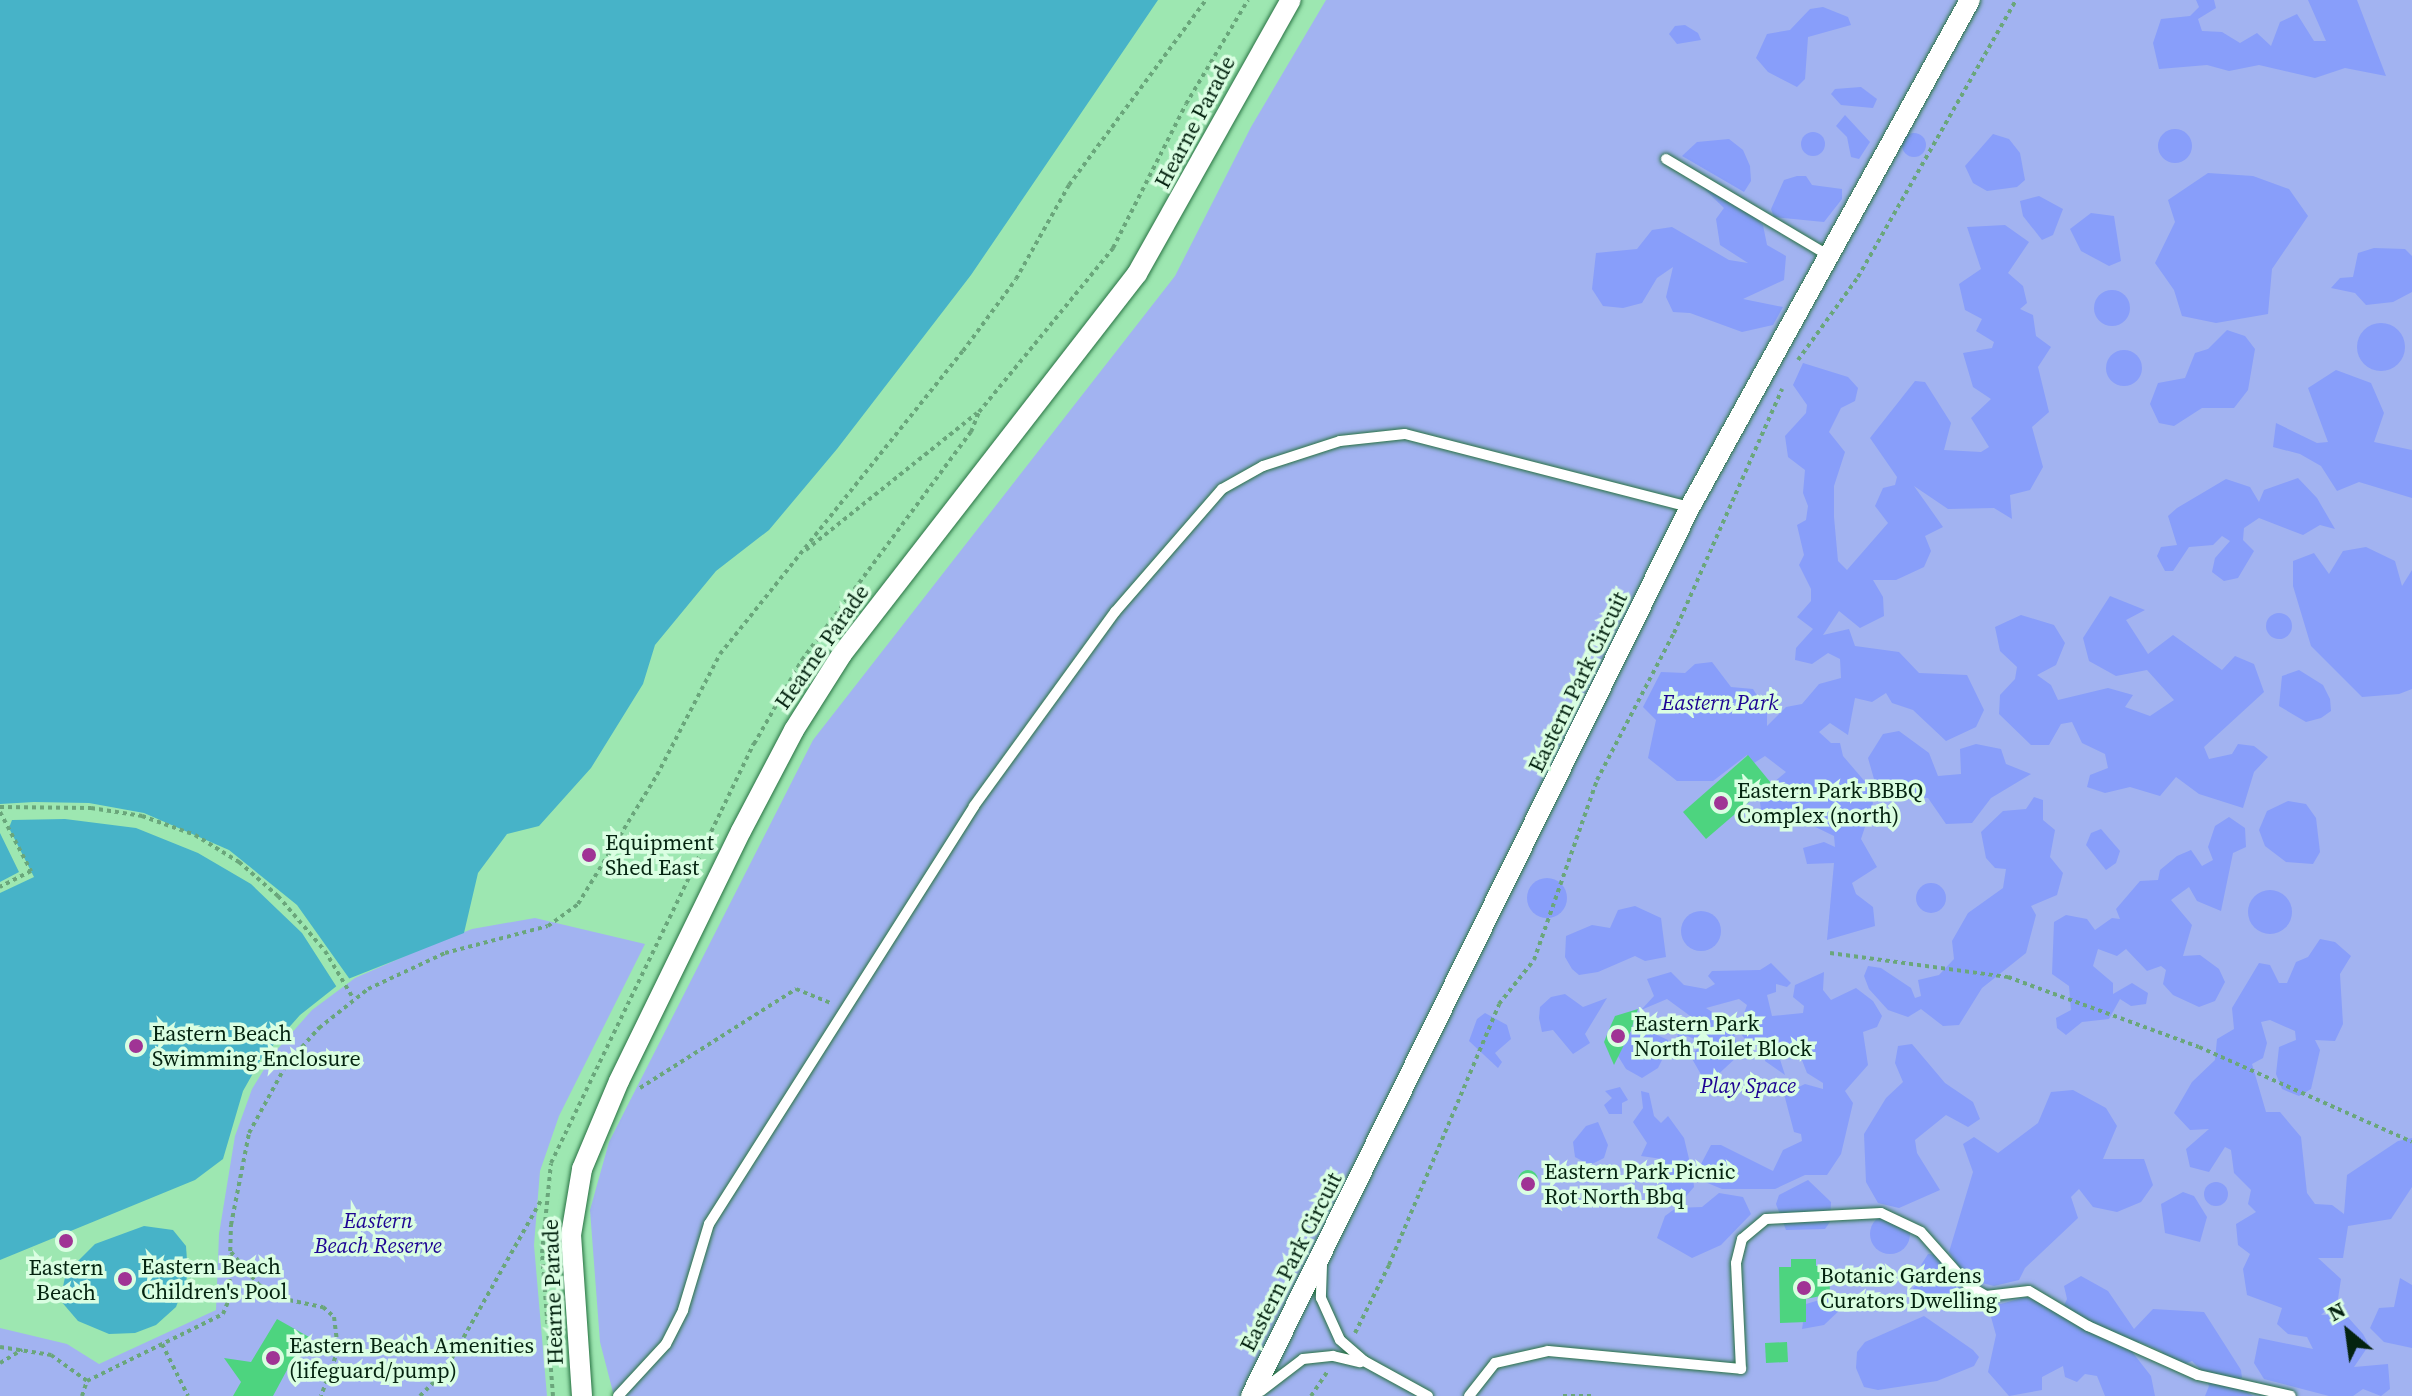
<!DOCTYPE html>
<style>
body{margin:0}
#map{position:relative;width:2412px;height:1396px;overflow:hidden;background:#9de7b1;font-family:"Source Serif 4",serif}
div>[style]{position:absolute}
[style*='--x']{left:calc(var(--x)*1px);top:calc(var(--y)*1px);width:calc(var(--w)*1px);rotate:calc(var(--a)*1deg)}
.green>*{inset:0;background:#a2b3f1}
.forest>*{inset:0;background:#889efa}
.round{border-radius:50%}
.water>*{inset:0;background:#47b3c8}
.pier>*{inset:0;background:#9de7b1}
.building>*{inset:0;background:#4dd47f}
.path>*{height:4px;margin-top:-2px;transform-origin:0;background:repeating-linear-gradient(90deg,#6aa67b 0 4px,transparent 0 8px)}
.roads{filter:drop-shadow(0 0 2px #277142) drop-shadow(0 0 2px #277142)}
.lane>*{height:10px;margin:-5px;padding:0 5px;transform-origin:5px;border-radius:5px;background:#fff}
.street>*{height:20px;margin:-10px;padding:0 10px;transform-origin:10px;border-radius:10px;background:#fff}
.dots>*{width:22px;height:22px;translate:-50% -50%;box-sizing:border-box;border:4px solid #dafee2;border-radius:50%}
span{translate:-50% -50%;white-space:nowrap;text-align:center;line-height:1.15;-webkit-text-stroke:7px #dafee2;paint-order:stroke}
.street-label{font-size:22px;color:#042310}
.park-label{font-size:22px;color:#1d0493;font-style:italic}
.poi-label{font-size:22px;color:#042310}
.left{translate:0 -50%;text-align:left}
.north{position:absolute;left:2308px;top:1292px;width:80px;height:80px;-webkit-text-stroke:6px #dafee2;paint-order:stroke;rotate:331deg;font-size:22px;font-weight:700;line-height:32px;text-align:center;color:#042310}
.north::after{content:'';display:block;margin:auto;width:28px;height:36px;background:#042310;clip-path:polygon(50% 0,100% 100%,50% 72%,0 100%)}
</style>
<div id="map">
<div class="green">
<div style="clip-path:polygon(1326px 0,2412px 0,2412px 1396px,614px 1396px,600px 1342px,590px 1210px,609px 1142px,813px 740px,1175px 276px,1251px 127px)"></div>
<div style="clip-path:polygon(535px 918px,645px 944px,559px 1116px,540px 1171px,534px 1245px,547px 1396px,0 1396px,0 1328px,67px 1344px,99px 1364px,216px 1310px,219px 1234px,235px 1136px,252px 1089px,274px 1053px,312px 1010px,355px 978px,419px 950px,472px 929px)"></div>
</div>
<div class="forest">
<div style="clip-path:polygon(2196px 0,2214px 0,2216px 8px,2198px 19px,2202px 31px,2222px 32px,2240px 43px,2257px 33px,2271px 46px,2280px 22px,2297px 14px,2314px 41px,2326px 41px,2308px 0,2357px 0,2386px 76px,2345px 68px,2315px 78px,2259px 65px,2229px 71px,2207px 65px,2159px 69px,2153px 43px,2161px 19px,2190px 16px,2199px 7px)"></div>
<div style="clip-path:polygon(1823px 7px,1848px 17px,1851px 25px,1808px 37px,1805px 79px,1797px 87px,1768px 72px,1756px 58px,1767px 34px,1790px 30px,1810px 9px)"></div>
<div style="clip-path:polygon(1685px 25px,1698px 33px,1701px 40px,1677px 44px,1669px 34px,1675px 26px)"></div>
<div style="clip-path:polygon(1861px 87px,1877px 99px,1873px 108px,1841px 105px,1831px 94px,1835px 89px)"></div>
<div style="clip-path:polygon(1845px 115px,1870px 142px,1859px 159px,1851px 157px,1847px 137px,1836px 126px)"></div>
<div class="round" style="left:2158px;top:129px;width:34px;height:34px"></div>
<div class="round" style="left:1801px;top:132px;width:24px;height:24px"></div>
<div class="round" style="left:1902px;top:133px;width:24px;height:24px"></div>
<div style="clip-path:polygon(1993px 134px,2009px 139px,2020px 153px,2025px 180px,2017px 187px,1987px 191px,1973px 183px,1965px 166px)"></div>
<div style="clip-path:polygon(1729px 139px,1743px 150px,1750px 166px,1751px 181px,1744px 192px,1682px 156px,1697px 142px)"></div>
<div style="clip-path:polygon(2208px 173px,2253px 176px,2289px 189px,2308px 216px,2272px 269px,2268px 314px,2216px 323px,2182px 316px,2174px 290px,2155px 263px,2175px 222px,2168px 200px)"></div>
<div style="clip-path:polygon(1797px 176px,1806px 176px,1812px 185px,1842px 189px,1842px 199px,1824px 222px,1774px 217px,1771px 209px,1784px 180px)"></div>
<div style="clip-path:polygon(1697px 182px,1751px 214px,1763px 225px,1767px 245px,1786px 256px,1784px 280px,1743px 299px,1783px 307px,1773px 325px,1742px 332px,1690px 313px,1673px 312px,1666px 297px,1673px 267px,1657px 278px,1642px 303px,1623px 308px,1603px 306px,1592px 289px,1596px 253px,1637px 249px,1652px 230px,1672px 227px,1729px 260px,1748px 263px,1720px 245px,1716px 219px,1724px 208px)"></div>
<div style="clip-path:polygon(2039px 196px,2063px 209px,2053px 235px,2042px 240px,2023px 216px,2020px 201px)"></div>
<div style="clip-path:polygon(2091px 213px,2114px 216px,2121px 261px,2109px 266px,2081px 251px,2070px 229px)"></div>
<div style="clip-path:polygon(2005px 225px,2029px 242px,2008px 273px,2023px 286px,2027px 303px,2020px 309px,2033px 315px,2036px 336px,2051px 347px,2038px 367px,2049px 412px,2032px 427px,2043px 467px,2030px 490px,2010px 495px,2012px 519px,1994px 508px,1948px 509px,1914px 486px,1943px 527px,1925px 536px,1931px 551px,1924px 567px,1896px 580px,1873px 580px,1883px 597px,1884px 616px,1860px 628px,1839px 611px,1823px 635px,1849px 629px,1855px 646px,1899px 652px,1919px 673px,1967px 675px,1984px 710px,1976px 727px,1946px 741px,1913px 710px,1892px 703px,1886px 693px,1872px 702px,1855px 698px,1848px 735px,1830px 723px,1819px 732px,1831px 743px,1840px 743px,1843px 756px,1867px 784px,1873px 803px,1861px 839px,1877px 867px,1852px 883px,1856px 894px,1873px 907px,1875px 926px,1827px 940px,1834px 863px,1807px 864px,1803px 848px,1824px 842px,1835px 847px,1834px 836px,1797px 818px,1775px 826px,1761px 810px,1759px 795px,1786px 772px,1765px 756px,1754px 763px,1747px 755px,1713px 781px,1677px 781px,1648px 758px,1656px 720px,1643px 707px,1661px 672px,1685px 673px,1695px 664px,1712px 662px,1731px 687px,1753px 689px,1767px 712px,1767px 726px,1786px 707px,1802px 704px,1819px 684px,1841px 678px,1840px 659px,1828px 653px,1812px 664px,1795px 660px,1796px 648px,1813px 629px,1797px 617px,1811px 601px,1811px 589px,1799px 565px,1804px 555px,1797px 525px,1806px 520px,1808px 506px,1803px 493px,1805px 470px,1788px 457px,1785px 436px,1806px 413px,1807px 405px,1793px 385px,1803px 363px,1848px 377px,1858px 388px,1855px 401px,1841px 408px,1829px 432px,1845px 452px,1834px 486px,1834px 517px,1838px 561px,1847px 570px,1888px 523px,1875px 506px,1883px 488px,1895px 485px,1897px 477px,1870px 438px,1915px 381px,1925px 382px,1951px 423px,1944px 450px,1981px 452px,1989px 447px,1971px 418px,1991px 399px,1973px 387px,1963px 353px,1992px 348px,1994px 342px,1976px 331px,1982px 319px,1965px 310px,1959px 284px,1981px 269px,1967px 227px)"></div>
<div style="clip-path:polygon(2374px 248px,2405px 249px,2412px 256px,2412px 292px,2393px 302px,2366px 305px,2355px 293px,2331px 288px,2340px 278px,2353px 277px,2358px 253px)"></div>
<div class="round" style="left:2094px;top:290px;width:36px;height:36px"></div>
<div class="round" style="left:2357px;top:323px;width:48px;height:48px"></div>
<div style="clip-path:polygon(2227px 330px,2245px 336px,2255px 349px,2248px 390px,2234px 408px,2202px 408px,2174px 426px,2159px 423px,2150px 404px,2158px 383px,2185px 378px,2195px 353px,2208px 349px)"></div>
<div class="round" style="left:2106px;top:350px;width:36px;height:36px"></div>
<div style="clip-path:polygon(2336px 370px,2371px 383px,2384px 413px,2374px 442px,2412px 450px,2412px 498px,2359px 482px,2337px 491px,2321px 466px,2300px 454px,2273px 447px,2276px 423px,2317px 443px,2328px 442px,2308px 388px)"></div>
<div style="clip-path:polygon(2298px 478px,2317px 498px,2335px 529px,2320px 525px,2303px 535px,2259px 518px,2244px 528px,2243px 540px,2254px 551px,2238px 578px,2224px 581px,2212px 572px,2215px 558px,2230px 541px,2222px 536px,2213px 545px,2189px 547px,2173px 571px,2165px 571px,2157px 556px,2161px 547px,2177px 545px,2168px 516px,2177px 508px,2226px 479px,2250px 487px,2259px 502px,2264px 490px)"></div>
<div style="clip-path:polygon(2366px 547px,2395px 561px,2402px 586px,2412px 570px,2412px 689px,2399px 694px,2362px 697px,2311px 646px,2293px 586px,2293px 561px,2314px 553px,2329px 574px,2343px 551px)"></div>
<div style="clip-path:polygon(2110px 596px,2145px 610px,2126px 620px,2148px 654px,2173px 635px,2222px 670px,2235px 656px,2254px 664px,2264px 692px,2204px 747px,2209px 759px,2232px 754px,2238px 744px,2254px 746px,2268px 757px,2254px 772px,2243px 808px,2199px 794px,2176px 777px,2160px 796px,2130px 787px,2105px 793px,2087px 787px,2090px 775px,2108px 768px,2105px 754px,2082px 743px,2072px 722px,2061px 724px,2049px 745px,2031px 745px,1999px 714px,2000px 695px,2015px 679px,2017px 667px,2000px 651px,1995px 627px,2021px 615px,2054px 625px,2065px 643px,2056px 665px,2037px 675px,2051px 685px,2058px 700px,2108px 688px,2133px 695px,2125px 707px,2150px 716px,2174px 700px,2147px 670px,2116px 676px,2089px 661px,2083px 638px)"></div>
<div class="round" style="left:2266px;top:613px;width:26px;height:26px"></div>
<div style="clip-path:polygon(2299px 670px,2323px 685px,2330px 699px,2331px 711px,2321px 718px,2306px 722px,2279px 706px,2282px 676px)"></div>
<div style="clip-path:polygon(1899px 731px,1929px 753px,1938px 776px,1961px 774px,1960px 749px,1976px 744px,2001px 749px,2006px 764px,2031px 774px,1991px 798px,1972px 823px,1946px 824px,1928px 798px,1895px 796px,1874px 779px,1868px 758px,1883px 734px)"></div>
<div style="clip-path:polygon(2034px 797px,2043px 800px,2043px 820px,2055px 830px,2050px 857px,2063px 873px,2057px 895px,2031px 906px,2036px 915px,2026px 953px,1982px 988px,1959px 1025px,1943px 1026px,1921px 1009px,1908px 1017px,1888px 1010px,1869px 989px,1864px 976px,1868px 966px,1881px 968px,1911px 988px,1915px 998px,1921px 996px,1918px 980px,1939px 975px,1954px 959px,1952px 941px,1968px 913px,2003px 888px,2006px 869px,1995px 868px,1986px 858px,1981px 832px,2003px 811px,2026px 809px)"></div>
<div style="clip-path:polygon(2288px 801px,2306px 804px,2316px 818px,2320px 852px,2313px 864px,2286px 862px,2265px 846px,2259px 830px,2267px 811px)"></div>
<div style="clip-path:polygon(2229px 817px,2245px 828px,2246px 847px,2233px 853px,2221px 911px,2197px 901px,2189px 887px,2171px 900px,2192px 925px,2183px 956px,2200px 955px,2219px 969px,2225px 982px,2215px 1001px,2199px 1007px,2173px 995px,2163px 984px,2166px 970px,2161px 966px,2147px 971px,2126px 949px,2117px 956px,2098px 949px,2093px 966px,2113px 983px,2113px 994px,2132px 983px,2148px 993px,2146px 1004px,2131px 1006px,2120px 999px,2109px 1019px,2082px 1022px,2066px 1035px,2057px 1028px,2056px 1018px,2071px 1010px,2069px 986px,2052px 974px,2054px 922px,2066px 915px,2087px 919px,2095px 930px,2112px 918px,2120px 919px,2116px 909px,2140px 881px,2158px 880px,2160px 870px,2177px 856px,2191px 850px,2202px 866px,2213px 860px,2208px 847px,2215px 826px)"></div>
<div style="clip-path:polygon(2101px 829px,2120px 851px,2116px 863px,2106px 870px,2086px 845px,2091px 833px)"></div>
<div class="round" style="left:1527px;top:878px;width:40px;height:40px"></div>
<div class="round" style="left:1916px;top:883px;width:30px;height:30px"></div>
<div class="round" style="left:2248px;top:890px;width:44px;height:44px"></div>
<div style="clip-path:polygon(1635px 906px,1661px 918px,1666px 957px,1645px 961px,1635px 956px,1598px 972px,1579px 975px,1572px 969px,1565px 957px,1566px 936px,1592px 925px,1610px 928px,1618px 910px)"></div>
<div class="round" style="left:1681px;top:911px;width:40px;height:40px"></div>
<div style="clip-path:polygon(2320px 939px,2335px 942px,2351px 956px,2340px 974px,2343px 1024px,2335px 1041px,2315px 1040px,2320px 1050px,2311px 1089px,2299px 1096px,2282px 1089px,2276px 1074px,2279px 1047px,2296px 1040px,2295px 1031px,2270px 1020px,2261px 1022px,2267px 1043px,2263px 1058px,2252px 1064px,2266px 1112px,2280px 1112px,2301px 1137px,2307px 1193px,2315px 1204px,2332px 1205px,2344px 1214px,2347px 1175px,2398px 1141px,2412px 1138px,2412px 1187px,2391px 1219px,2348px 1226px,2343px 1258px,2318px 1258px,2341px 1279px,2338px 1299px,2321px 1315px,2345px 1314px,2363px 1334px,2369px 1345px,2354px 1367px,2388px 1364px,2390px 1389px,2381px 1396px,2363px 1389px,2353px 1396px,2329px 1396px,2264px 1379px,2254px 1363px,2259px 1338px,2313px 1349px,2307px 1337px,2288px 1334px,2277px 1324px,2282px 1308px,2247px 1295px,2243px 1269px,2250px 1254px,2238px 1245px,2236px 1224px,2256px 1212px,2248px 1204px,2251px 1190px,2234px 1173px,2231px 1150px,2225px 1147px,2209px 1172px,2190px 1167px,2186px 1149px,2209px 1129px,2190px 1130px,2174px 1113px,2192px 1082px,2215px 1060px,2217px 1039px,2234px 1029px,2232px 1008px,2259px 963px,2270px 965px,2279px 983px,2287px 983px,2296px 962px,2308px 957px)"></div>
<div style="clip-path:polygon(1771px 963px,1791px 983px,1787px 987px,1776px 984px,1776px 992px,1767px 995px,1772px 1016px,1803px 1013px,1804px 1006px,1793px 997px,1795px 985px,1824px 972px,1823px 990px,1831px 1000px,1856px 988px,1873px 1001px,1882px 1016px,1877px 1027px,1863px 1032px,1868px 1065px,1845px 1091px,1853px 1103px,1841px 1154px,1827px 1175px,1805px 1175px,1775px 1189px,1722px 1189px,1693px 1177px,1694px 1187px,1681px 1202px,1660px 1193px,1662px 1159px,1641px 1156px,1647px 1143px,1633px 1122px,1643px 1108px,1641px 1091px,1649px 1093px,1654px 1116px,1661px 1123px,1668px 1116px,1684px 1138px,1690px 1163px,1700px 1166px,1711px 1145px,1721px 1145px,1773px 1171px,1783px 1150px,1802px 1141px,1801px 1134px,1794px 1132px,1784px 1094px,1805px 1084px,1823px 1089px,1823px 1083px,1807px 1073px,1798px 1050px,1786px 1046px,1777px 1050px,1785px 1075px,1765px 1061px,1768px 1040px,1752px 1048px,1738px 1030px,1747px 1005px,1739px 999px,1706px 1008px,1732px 1025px,1739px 1055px,1711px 1081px,1703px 1078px,1691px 1057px,1702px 1042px,1687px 1036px,1677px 1039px,1680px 1022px,1691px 1023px,1693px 1018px,1667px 999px,1641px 1010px,1654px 996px,1647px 979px,1671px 972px,1684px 985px,1706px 989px,1715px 984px,1708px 976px,1712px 971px,1760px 970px)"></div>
<div style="clip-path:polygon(1565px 994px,1583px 1007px,1607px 998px,1585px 1034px,1590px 1043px,1573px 1054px,1553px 1030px,1542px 1032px,1539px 1018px,1540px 1007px,1551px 997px)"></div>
<div style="clip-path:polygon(1485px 1013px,1507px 1025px,1511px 1039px,1495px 1053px,1502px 1062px,1498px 1068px,1469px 1041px,1477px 1019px)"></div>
<div style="clip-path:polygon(1653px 1022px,1655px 1034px,1668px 1040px,1667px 1050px,1658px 1068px,1642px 1078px,1626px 1069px,1618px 1056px,1630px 1033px)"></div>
<div style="clip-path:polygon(1912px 1044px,1945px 1083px,1973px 1102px,1980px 1119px,1968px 1127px,1946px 1115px,1915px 1140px,1917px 1153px,1940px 1190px,1899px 1208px,1878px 1203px,1866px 1182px,1864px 1134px,1886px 1098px,1903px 1082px,1895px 1063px,1898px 1046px)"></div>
<div style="clip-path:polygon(1620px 1087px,1628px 1100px,1622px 1103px,1622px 1114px,1609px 1114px,1604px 1105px,1612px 1098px,1605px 1091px)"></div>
<div style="clip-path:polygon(2073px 1090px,2106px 1108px,2117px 1126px,2103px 1159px,2144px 1159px,2153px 1185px,2141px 1202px,2117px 1212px,2093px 1207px,2079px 1189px,2071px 1197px,2078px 1218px,2025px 1268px,2019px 1280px,1994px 1286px,1978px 1282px,1961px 1270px,1949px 1252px,1973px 1172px,1963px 1144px,1974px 1137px,1998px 1153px,2038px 1123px,2051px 1092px)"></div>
<div style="clip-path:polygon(1598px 1122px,1608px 1145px,1604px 1158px,1590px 1165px,1575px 1157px,1573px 1142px,1586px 1126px)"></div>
<div style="clip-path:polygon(1808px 1180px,1831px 1202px,1830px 1222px,1825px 1229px,1786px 1230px,1776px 1204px,1779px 1195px)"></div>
<div class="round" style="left:2204px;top:1182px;width:24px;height:24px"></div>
<div style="clip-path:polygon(2183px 1192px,2194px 1196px,2207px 1217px,2200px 1242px,2165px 1233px,2161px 1204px)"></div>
<div style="clip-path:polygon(1719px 1193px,1743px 1197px,1751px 1214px,1721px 1245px,1692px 1258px,1657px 1238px,1665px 1216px,1676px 1208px,1702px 1207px)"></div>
<div class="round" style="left:1870px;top:1214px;width:40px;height:40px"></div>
<div style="clip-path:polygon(1928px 1254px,1938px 1255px,1956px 1278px,1967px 1299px,1965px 1309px,1922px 1306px,1915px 1299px,1913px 1288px,1923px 1280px,1921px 1265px)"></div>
<div style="clip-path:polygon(2081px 1276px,2108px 1291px,2134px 1329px,2153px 1309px,2204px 1312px,2241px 1370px,2242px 1378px,2232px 1382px,2253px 1396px,2205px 1396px,2209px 1386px,2203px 1372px,2192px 1361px,2174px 1368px,2161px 1351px,2139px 1342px,2133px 1353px,2151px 1376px,2155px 1396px,2105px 1396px,2097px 1376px,2085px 1374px,2077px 1382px,2065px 1377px,2063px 1366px,2042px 1377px,2042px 1390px,2009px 1396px,1988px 1372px,1996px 1335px,1991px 1317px,1997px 1305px,2026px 1297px,2061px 1312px,2067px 1299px,2064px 1286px)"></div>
<div style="clip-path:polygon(2400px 1278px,2412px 1285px,2412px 1348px,2384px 1342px,2370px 1328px,2379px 1308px,2394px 1307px)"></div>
<div style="clip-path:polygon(1833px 1296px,1843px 1307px,1824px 1325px,1802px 1329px,1806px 1304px)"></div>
<div style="clip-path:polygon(1924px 1316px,1973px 1350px,1979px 1357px,1974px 1366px,1937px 1381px,1878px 1390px,1864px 1387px,1856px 1368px,1857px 1352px,1865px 1342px)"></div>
</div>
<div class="water">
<div style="clip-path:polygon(0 0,1158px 0,971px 275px,837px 449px,769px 530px,716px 571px,655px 645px,643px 684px,591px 768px,539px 826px,507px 834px,478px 873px,464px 933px,343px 981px,300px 1015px,261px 1059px,243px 1091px,223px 1159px,195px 1180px,0 1260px)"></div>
<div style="clip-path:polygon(144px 1226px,173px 1230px,186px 1246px,188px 1275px,176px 1307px,156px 1325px,135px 1333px,109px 1334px,78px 1321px,60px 1300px,66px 1273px,95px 1244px)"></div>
</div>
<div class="pier">
<div style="clip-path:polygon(34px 802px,89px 803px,144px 813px,229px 850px,297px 905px,351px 981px,338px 989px,302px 933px,251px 884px,198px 853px,136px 828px,65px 819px,12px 820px,9px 828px,34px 877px,0 893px,0 882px,19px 872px,0 833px,0 804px)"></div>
</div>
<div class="building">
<div style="clip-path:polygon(1748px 755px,1771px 783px,1706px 839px,1683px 812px)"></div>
<div style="clip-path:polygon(1638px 1009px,1630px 1033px,1614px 1065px,1604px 1042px,1611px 1025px,1615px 1016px)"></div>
<div class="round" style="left:1518px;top:1170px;width:20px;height:20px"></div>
<div style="clip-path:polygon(1791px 1259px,1816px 1259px,1816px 1266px,1829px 1266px,1830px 1294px,1806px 1299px,1806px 1322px,1780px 1323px,1779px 1267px,1791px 1267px)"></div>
<div style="clip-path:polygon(277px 1319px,309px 1337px,298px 1359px,294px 1357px,273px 1396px,233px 1396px,241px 1382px,224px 1358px,251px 1362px)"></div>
<div style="clip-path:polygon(1787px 1342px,1788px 1362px,1766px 1363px,1765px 1343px)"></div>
</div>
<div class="path">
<div style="--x:1798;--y:360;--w:102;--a:-54.1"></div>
<div style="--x:1858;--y:277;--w:319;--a:-60.3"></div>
<div style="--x:806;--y:550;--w:219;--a:-38.7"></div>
<div style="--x:0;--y:807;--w:91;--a:0.6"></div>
<div style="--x:91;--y:808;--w:52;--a:8.9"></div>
<div style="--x:142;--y:816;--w:56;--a:19.7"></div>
<div style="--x:195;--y:835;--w:52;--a:31.5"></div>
<div style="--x:239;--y:862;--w:52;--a:41.1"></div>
<div style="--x:278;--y:896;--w:72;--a:49.5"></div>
<div style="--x:325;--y:951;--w:55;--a:59.2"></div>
<div style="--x:0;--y:812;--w:67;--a:62.3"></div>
<div style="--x:31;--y:871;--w:35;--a:153"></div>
<div style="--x:1830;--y:953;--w:180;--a:7.7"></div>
<div style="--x:2008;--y:977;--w:203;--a:20.1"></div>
<div style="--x:2199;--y:1047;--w:233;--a:24"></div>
<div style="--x:640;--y:1088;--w:185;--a:-32.4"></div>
<div style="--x:796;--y:989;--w:38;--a:22"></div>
<div style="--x:231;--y:1252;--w:43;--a:49.7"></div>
<div style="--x:259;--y:1285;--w:34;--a:27"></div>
<div style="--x:289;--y:1300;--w:35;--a:12"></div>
<div style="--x:323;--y:1307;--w:15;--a:42"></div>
<div style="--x:334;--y:1317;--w:33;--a:83"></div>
<div style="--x:338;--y:1350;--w:49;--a:110.3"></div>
<div style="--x:1355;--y:1333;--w:76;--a:-63.4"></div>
<div style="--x:1389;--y:1265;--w:283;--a:-67.1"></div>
<div style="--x:1499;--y:1004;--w:56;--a:-51.5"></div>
<div style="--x:1534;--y:960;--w:191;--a:-70.7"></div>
<div style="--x:1597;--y:780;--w:166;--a:-62.4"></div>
<div style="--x:1674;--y:633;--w:267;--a:-66.1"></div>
<div style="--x:162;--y:1344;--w:58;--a:63.4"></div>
<div style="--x:0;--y:1347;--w:52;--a:8.9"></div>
<div style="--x:51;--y:1355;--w:44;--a:35.8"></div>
<div style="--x:87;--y:1381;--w:152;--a:-26.2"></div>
<div style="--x:223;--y:1314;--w:16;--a:-68"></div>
<div style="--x:229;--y:1299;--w:74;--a:-88.5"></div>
<div style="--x:231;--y:1225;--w:94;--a:-78.9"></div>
<div style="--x:249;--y:1133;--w:77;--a:-61.4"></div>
<div style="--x:286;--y:1065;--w:50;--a:-48.3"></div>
<div style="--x:319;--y:1028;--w:63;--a:-38.5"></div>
<div style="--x:368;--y:989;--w:85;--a:-25.1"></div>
<div style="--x:445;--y:953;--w:106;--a:-14.7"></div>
<div style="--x:548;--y:926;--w:37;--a:-36"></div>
<div style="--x:578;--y:904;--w:151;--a:-58.5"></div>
<div style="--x:657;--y:775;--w:136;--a:-62.5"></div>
<div style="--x:720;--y:654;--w:388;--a:-51.3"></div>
<div style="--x:963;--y:351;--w:89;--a:-53.6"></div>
<div style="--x:1016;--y:279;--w:108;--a:-60.6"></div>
<div style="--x:1069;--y:185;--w:230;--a:-53.5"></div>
<div style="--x:0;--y:1363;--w:26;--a:-31"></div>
<div style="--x:82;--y:1396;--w:16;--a:-72"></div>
<div style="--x:420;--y:1396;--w:34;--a:-45"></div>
<div style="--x:444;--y:1372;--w:199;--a:-60.5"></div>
<div style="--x:553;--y:1396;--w:143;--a:-94.4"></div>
<div style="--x:542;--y:1253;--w:90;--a:-84.3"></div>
<div style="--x:551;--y:1163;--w:466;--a:-64.2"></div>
<div style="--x:754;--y:744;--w:97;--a:-60.3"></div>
<div style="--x:802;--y:660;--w:284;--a:-53.5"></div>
<div style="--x:971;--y:432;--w:22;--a:-68"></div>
<div style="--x:979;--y:412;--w:212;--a:-50.7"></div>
<div style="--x:1113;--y:248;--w:161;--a:-63.1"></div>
<div style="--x:1186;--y:104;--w:121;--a:-59.2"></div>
<div style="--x:1311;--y:1396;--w:29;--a:-56"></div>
<div style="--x:1563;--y:1396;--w:32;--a:0"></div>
</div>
<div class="roads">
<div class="lane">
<div style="--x:1666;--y:159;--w:186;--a:30.7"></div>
<div style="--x:1322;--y:1265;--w:33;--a:92"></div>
<div style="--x:1321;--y:1298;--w:46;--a:65.7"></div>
<div style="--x:1340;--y:1340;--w:32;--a:41"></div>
<div style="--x:1364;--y:1361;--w:73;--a:28.7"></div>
<div style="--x:1261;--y:1391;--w:53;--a:-37.3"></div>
<div style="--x:1303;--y:1359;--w:30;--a:-6"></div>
<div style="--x:1333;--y:1356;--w:28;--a:13"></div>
<div style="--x:618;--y:1396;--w:71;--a:-47.3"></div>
<div style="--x:666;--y:1344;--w:38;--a:-63"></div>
<div style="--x:683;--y:1310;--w:90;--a:-73.2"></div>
<div style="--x:709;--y:1224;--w:495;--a:-57.6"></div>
<div style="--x:974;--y:806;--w:240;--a:-54"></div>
<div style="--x:1115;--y:612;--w:163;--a:-49"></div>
<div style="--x:1222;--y:489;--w:47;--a:-29.3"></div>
<div style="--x:1263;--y:466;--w:81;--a:-18"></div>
<div style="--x:1340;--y:441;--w:65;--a:-6.1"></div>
<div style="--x:1405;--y:434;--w:294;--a:14.4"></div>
<div style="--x:1469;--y:1396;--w:42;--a:-51.8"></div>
<div style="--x:1495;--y:1363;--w:54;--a:-12.8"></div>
<div style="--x:1548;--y:1351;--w:194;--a:5.3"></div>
<div style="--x:1741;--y:1369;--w:106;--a:-92.7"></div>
<div style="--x:1736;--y:1263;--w:25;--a:-76"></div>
<div style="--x:1742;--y:1239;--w:31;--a:-40"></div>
<div style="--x:1766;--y:1219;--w:115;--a:-3"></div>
<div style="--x:1881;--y:1213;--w:44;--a:25.4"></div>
<div style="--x:1921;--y:1232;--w:72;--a:48.4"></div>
<div style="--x:1969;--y:1286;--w:20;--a:30"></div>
<div style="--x:1986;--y:1296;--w:43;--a:-6.6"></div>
<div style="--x:2029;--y:1291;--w:69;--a:30.7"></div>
<div style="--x:2088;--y:1326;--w:120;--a:24"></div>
<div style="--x:2198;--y:1375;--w:95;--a:12.7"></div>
</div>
<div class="street">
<div style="--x:582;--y:1396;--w:161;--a:-93.9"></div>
<div style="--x:571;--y:1235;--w:67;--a:-80.5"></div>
<div style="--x:582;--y:1169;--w:95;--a:-67.2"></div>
<div style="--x:619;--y:1081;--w:278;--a:-64"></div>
<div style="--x:741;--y:831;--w:114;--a:-62.3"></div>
<div style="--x:794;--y:730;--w:90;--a:-57.7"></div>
<div style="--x:842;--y:654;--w:481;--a:-52.2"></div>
<div style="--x:1137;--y:274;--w:314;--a:-60.7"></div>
<div style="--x:1251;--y:1396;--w:991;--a:-63.72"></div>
<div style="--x:1690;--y:507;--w:579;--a:-61.09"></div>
</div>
</div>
<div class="dots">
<div style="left:1721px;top:803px;background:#a03495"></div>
<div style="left:589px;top:855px;background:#a03495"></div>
<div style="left:1618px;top:1036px;background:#a03495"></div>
<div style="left:136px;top:1046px;background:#a03495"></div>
<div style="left:1528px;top:1184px;background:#a03495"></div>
<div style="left:66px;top:1241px;background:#a03495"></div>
<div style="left:125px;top:1279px;background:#a03495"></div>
<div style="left:1804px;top:1288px;background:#a03495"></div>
<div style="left:273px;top:1358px;background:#a03495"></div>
</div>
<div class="street-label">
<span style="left:1195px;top:122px;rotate:-62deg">Hearne Parade</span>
<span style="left:822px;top:647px;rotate:-55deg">Hearne Parade</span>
<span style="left:1578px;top:682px;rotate:-64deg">Eastern Park Circuit</span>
<span style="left:1291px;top:1262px;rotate:-63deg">Eastern Park Circuit</span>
<span style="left:553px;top:1292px;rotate:-92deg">Hearne Parade</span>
</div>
<div class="park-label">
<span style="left:1720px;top:703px">Eastern Park</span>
<span style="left:1748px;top:1086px">Play Space</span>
<span style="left:378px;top:1233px">Eastern<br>Beach Reserve</span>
</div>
<div class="poi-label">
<span class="left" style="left:1737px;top:803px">Eastern Park BBBQ<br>Complex (north)</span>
<span class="left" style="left:605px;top:855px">Equipment<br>Shed East</span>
<span class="left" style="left:1634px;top:1036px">Eastern Park<br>North Toilet Block</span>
<span class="left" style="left:152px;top:1046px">Eastern Beach<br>Swimming Enclosure</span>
<span class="left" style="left:1544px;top:1184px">Eastern Park Picnic<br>Rot North Bbq</span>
<span class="left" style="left:141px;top:1279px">Eastern Beach<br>Children's Pool</span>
<span style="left:66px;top:1280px">Eastern<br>Beach</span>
<span class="left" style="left:1820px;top:1288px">Botanic Gardens<br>Curators Dwelling</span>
<span class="left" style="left:289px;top:1358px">Eastern Beach Amenities<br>(lifeguard/pump)</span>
</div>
<div class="north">N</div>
</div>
